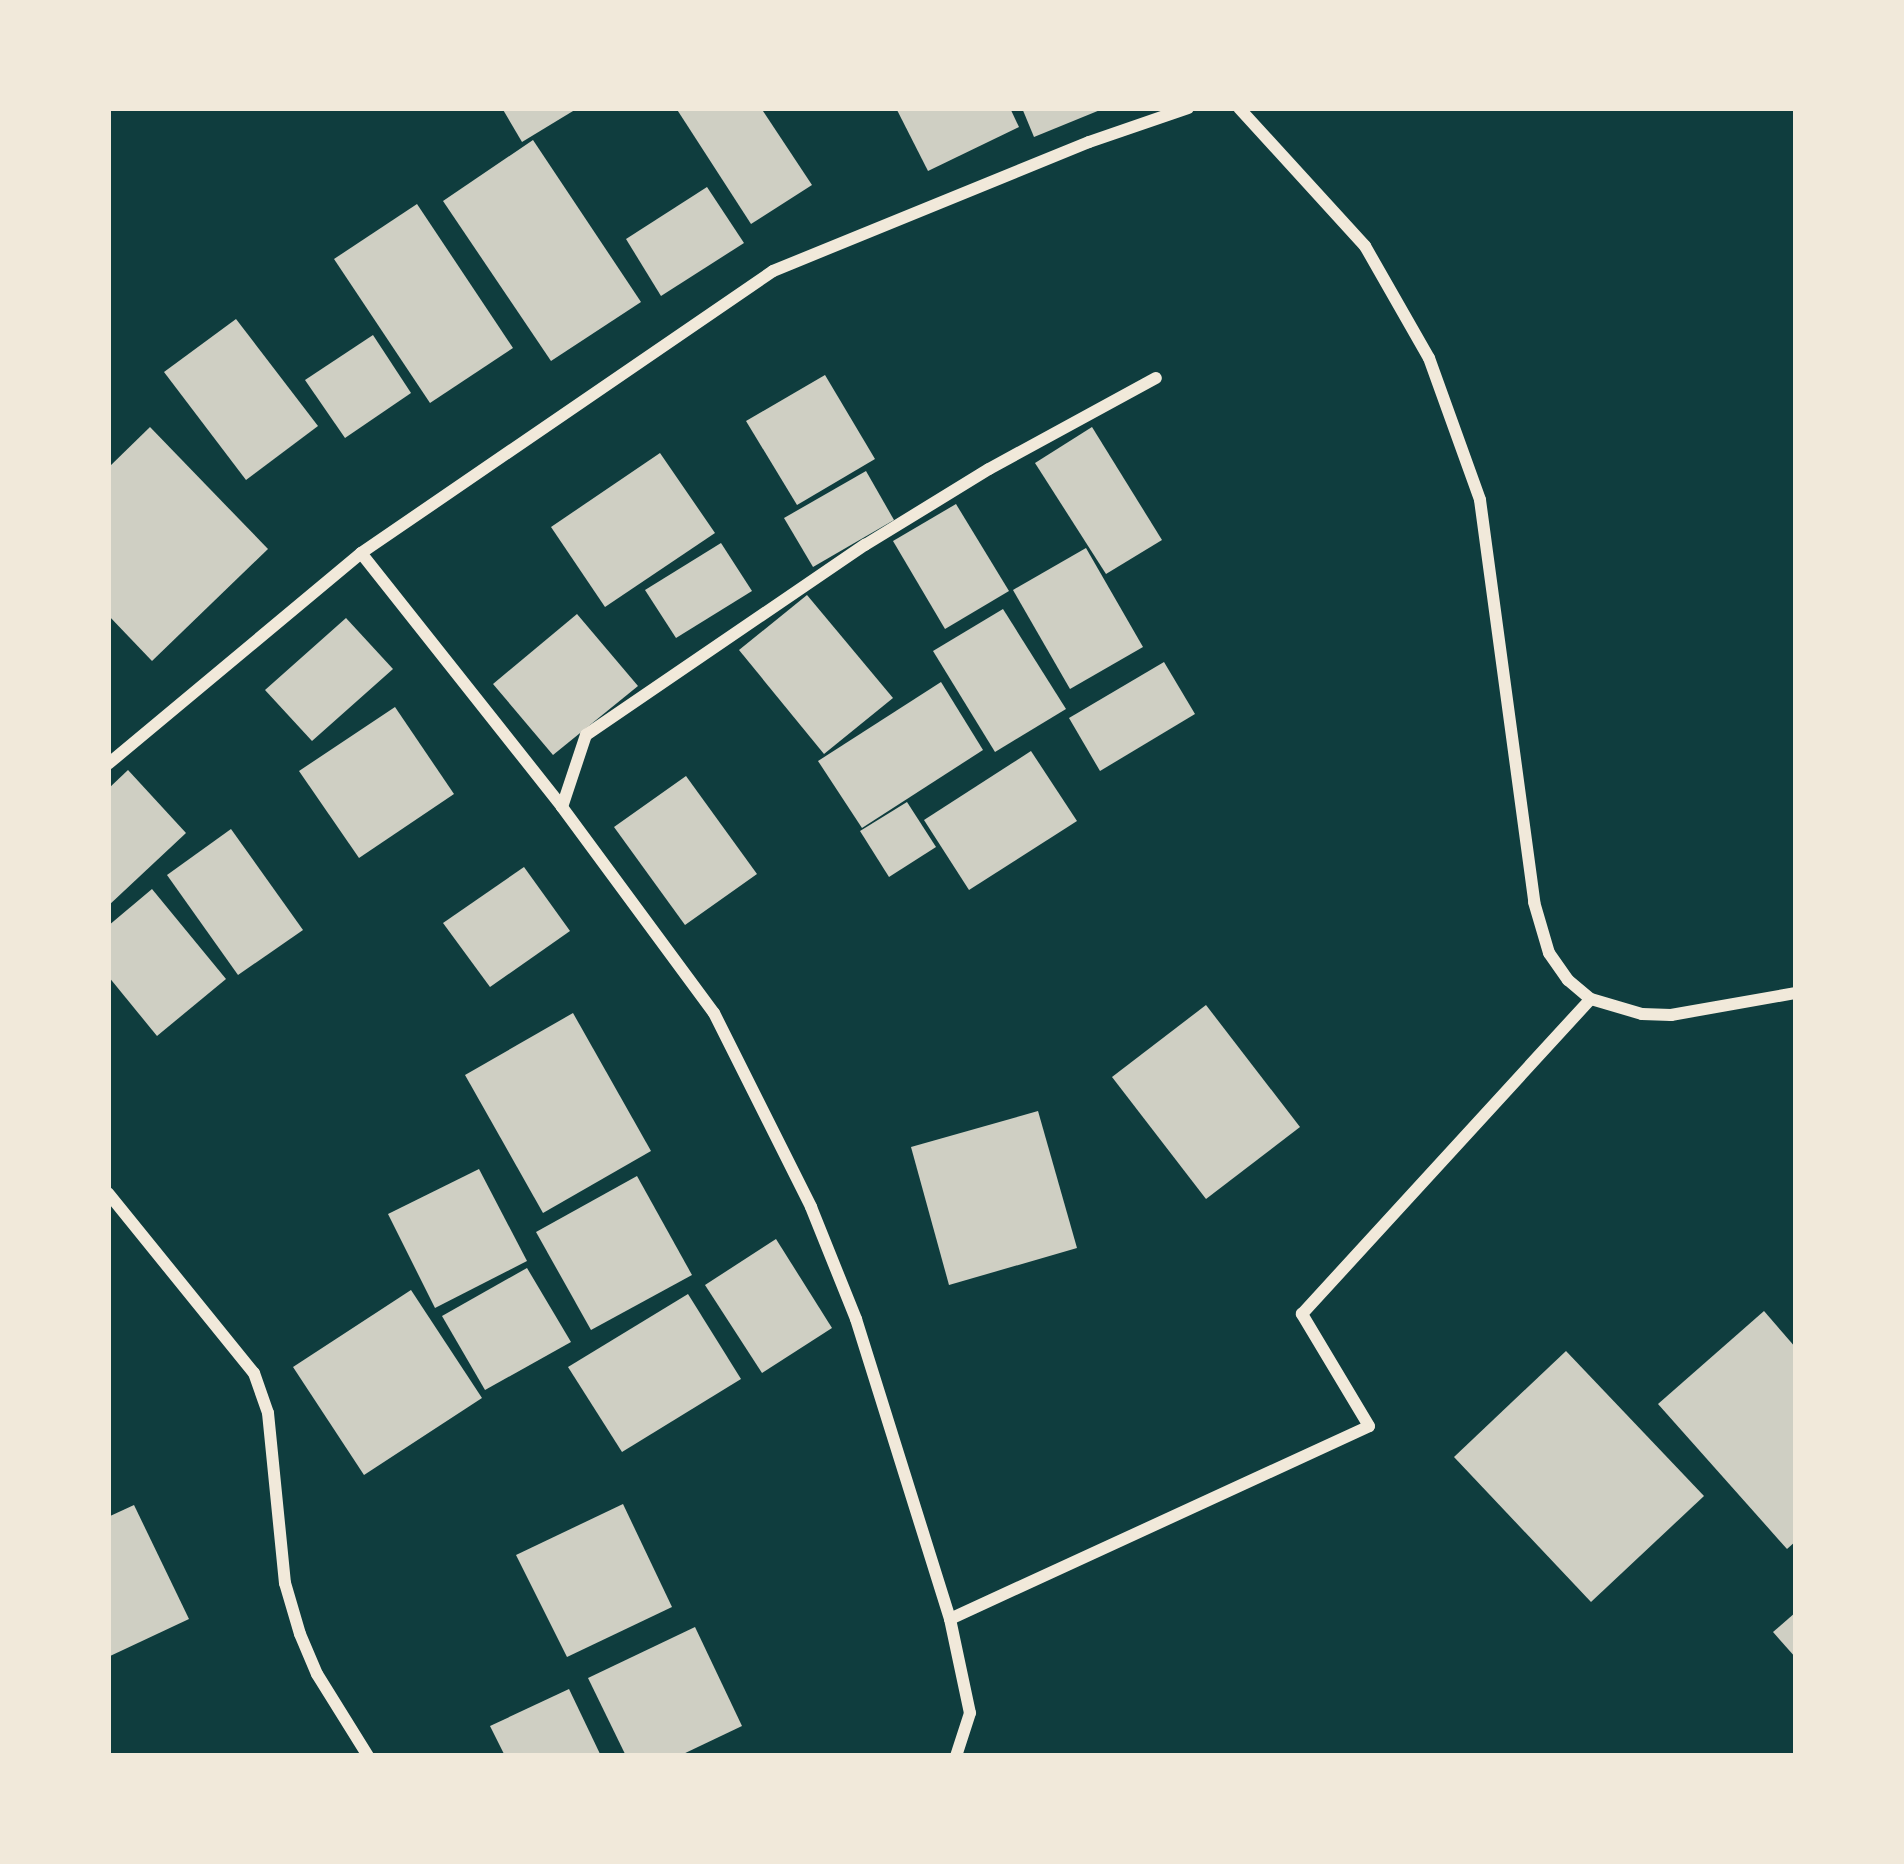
<!DOCTYPE html>
<style>
body{margin:0}
#map{position:relative;width:1904px;height:1864px;overflow:hidden;background:#0f3d3e;font-family:Helvetica,sans-serif}
div>[style]{position:absolute}
[style*='--x']{left:calc(var(--x)*1px);top:calc(var(--y)*1px);width:calc(var(--w)*1px);rotate:calc(var(--a)*1deg)}
.building>*{inset:0;background:#cfcfc3}
.minor>*{height:12px;margin:-6px;padding:0 6px;transform-origin:6px;border-radius:6px;background:#f1e9da}
span{translate:-50% -50%;white-space:nowrap;text-align:center;line-height:1.15;-webkit-text-stroke:9px #f1e9da;paint-order:stroke}
.frame{position:absolute;inset:0;border:111px solid #f1e9da;pointer-events:none}
</style>
<div id="map">
<div class="building">
<div style="clip-path:polygon(502px 108px,578px 108px,522px 142px)"></div>
<div style="clip-path:polygon(676px 108px,761px 108px,812px 185px,751px 224px)"></div>
<div style="clip-path:polygon(896px 108px,1010px 108px,1019px 127px,928px 171px)"></div>
<div style="clip-path:polygon(1022px 108px,1105px 108px,1034px 137px)"></div>
<div style="clip-path:polygon(533px 140px,641px 302px,551px 361px,443px 201px)"></div>
<div style="clip-path:polygon(707px 187px,744px 243px,661px 296px,626px 239px)"></div>
<div style="clip-path:polygon(417px 204px,513px 348px,430px 403px,334px 259px)"></div>
<div style="clip-path:polygon(236px 319px,318px 426px,246px 480px,164px 372px)"></div>
<div style="clip-path:polygon(373px 335px,411px 393px,345px 438px,305px 380px)"></div>
<div style="clip-path:polygon(825px 375px,875px 459px,797px 505px,746px 421px)"></div>
<div style="clip-path:polygon(150px 427px,268px 549px,152px 661px,108px 615px,108px 468px)"></div>
<div style="clip-path:polygon(1092px 427px,1162px 540px,1106px 574px,1035px 463px)"></div>
<div style="clip-path:polygon(660px 453px,715px 533px,605px 607px,551px 527px)"></div>
<div style="clip-path:polygon(866px 471px,894px 520px,813px 567px,784px 518px)"></div>
<div style="clip-path:polygon(956px 504px,1009px 591px,945px 629px,893px 541px)"></div>
<div style="clip-path:polygon(721px 543px,752px 591px,676px 638px,645px 590px)"></div>
<div style="clip-path:polygon(1086px 548px,1143px 647px,1070px 689px,1013px 590px)"></div>
<div style="clip-path:polygon(807px 595px,893px 698px,824px 754px,739px 650px)"></div>
<div style="clip-path:polygon(1003px 609px,1066px 709px,995px 752px,933px 651px)"></div>
<div style="clip-path:polygon(577px 614px,638px 686px,553px 755px,493px 684px)"></div>
<div style="clip-path:polygon(346px 618px,393px 669px,312px 741px,265px 690px)"></div>
<div style="clip-path:polygon(1164px 662px,1195px 714px,1100px 771px,1069px 718px)"></div>
<div style="clip-path:polygon(941px 682px,983px 750px,862px 828px,818px 761px)"></div>
<div style="clip-path:polygon(395px 707px,454px 794px,359px 858px,299px 771px)"></div>
<div style="clip-path:polygon(1031px 751px,1077px 821px,969px 890px,924px 820px)"></div>
<div style="clip-path:polygon(128px 770px,186px 833px,108px 906px,108px 789px)"></div>
<div style="clip-path:polygon(686px 776px,757px 874px,685px 925px,614px 827px)"></div>
<div style="clip-path:polygon(907px 802px,936px 847px,889px 877px,860px 831px)"></div>
<div style="clip-path:polygon(231px 829px,303px 930px,238px 975px,167px 875px)"></div>
<div style="clip-path:polygon(524px 867px,570px 931px,490px 987px,443px 923px)"></div>
<div style="clip-path:polygon(152px 889px,226px 979px,157px 1036px,108px 976px,108px 926px)"></div>
<div style="clip-path:polygon(1206px 1005px,1300px 1127px,1206px 1199px,1112px 1077px)"></div>
<div style="clip-path:polygon(573px 1013px,651px 1151px,543px 1213px,465px 1075px)"></div>
<div style="clip-path:polygon(1038px 1111px,1077px 1248px,949px 1285px,911px 1147px)"></div>
<div style="clip-path:polygon(479px 1169px,527px 1261px,435px 1308px,388px 1214px)"></div>
<div style="clip-path:polygon(637px 1176px,692px 1275px,591px 1330px,536px 1232px)"></div>
<div style="clip-path:polygon(776px 1239px,832px 1328px,762px 1373px,705px 1285px)"></div>
<div style="clip-path:polygon(527px 1268px,571px 1342px,485px 1390px,442px 1316px)"></div>
<div style="clip-path:polygon(411px 1290px,482px 1398px,364px 1475px,293px 1367px)"></div>
<div style="clip-path:polygon(688px 1294px,741px 1379px,622px 1452px,568px 1367px)"></div>
<div style="clip-path:polygon(1764px 1311px,1796px 1348px,1796px 1541px,1787px 1549px,1658px 1404px)"></div>
<div style="clip-path:polygon(1566px 1351px,1704px 1496px,1591px 1602px,1454px 1457px)"></div>
<div style="clip-path:polygon(623px 1504px,672px 1607px,567px 1657px,516px 1555px)"></div>
<div style="clip-path:polygon(134px 1505px,189px 1619px,108px 1657px,108px 1517px)"></div>
<div style="clip-path:polygon(1796px 1612px,1796px 1658px,1773px 1632px)"></div>
<div style="clip-path:polygon(695px 1627px,742px 1726px,679px 1756px,626px 1756px,588px 1678px)"></div>
<div style="clip-path:polygon(569px 1689px,601px 1756px,505px 1756px,490px 1726px)"></div>
</div>
<div class="minor">
<div style="--x:1188;--y:108;--w:105;--a:161"></div>
<div style="--x:1089;--y:142;--w:341;--a:157.8"></div>
<div style="--x:773;--y:271;--w:499;--a:145.6"></div>
<div style="--x:361;--y:553;--w:324;--a:51.6"></div>
<div style="--x:562;--y:807;--w:256;--a:53.6"></div>
<div style="--x:714;--y:1013;--w:217;--a:63.4"></div>
<div style="--x:811;--y:1207;--w:121;--a:68.1"></div>
<div style="--x:856;--y:1319;--w:314;--a:72.6"></div>
<div style="--x:950;--y:1619;--w:461;--a:-24.7"></div>
<div style="--x:1369;--y:1426;--w:131;--a:-120.9"></div>
<div style="--x:1302;--y:1314;--w:427;--a:-47.5"></div>
<div style="--x:1591;--y:999;--w:53;--a:16.4"></div>
<div style="--x:1642;--y:1014;--w:29;--a:2"></div>
<div style="--x:1671;--y:1015;--w:127;--a:-10"></div>
<div style="--x:1239;--y:108;--w:187;--a:47.6"></div>
<div style="--x:1365;--y:246;--w:129;--a:60.3"></div>
<div style="--x:1429;--y:358;--w:151;--a:70.2"></div>
<div style="--x:1480;--y:500;--w:406;--a:82.3"></div>
<div style="--x:1534;--y:902;--w:53;--a:73.6"></div>
<div style="--x:1549;--y:953;--w:33;--a:55"></div>
<div style="--x:1568;--y:980;--w:30;--a:40"></div>
<div style="--x:108;--y:764;--w:329;--a:-39.8"></div>
<div style="--x:562;--y:807;--w:76;--a:-71.6"></div>
<div style="--x:586;--y:735;--w:338;--a:-34.3"></div>
<div style="--x:865;--y:545;--w:145;--a:-31.5"></div>
<div style="--x:989;--y:469;--w:190;--a:-28.6"></div>
<div style="--x:108;--y:1193;--w:232;--a:51"></div>
<div style="--x:254;--y:1373;--w:42;--a:70.7"></div>
<div style="--x:268;--y:1413;--w:171;--a:84.3"></div>
<div style="--x:285;--y:1583;--w:53;--a:73.6"></div>
<div style="--x:300;--y:1634;--w:43;--a:67"></div>
<div style="--x:317;--y:1674;--w:97;--a:58.1"></div>
<div style="--x:950;--y:1619;--w:96;--a:78"></div>
<div style="--x:970;--y:1713;--w:45;--a:108"></div>
</div>
<div class="frame"></div>
</div>
